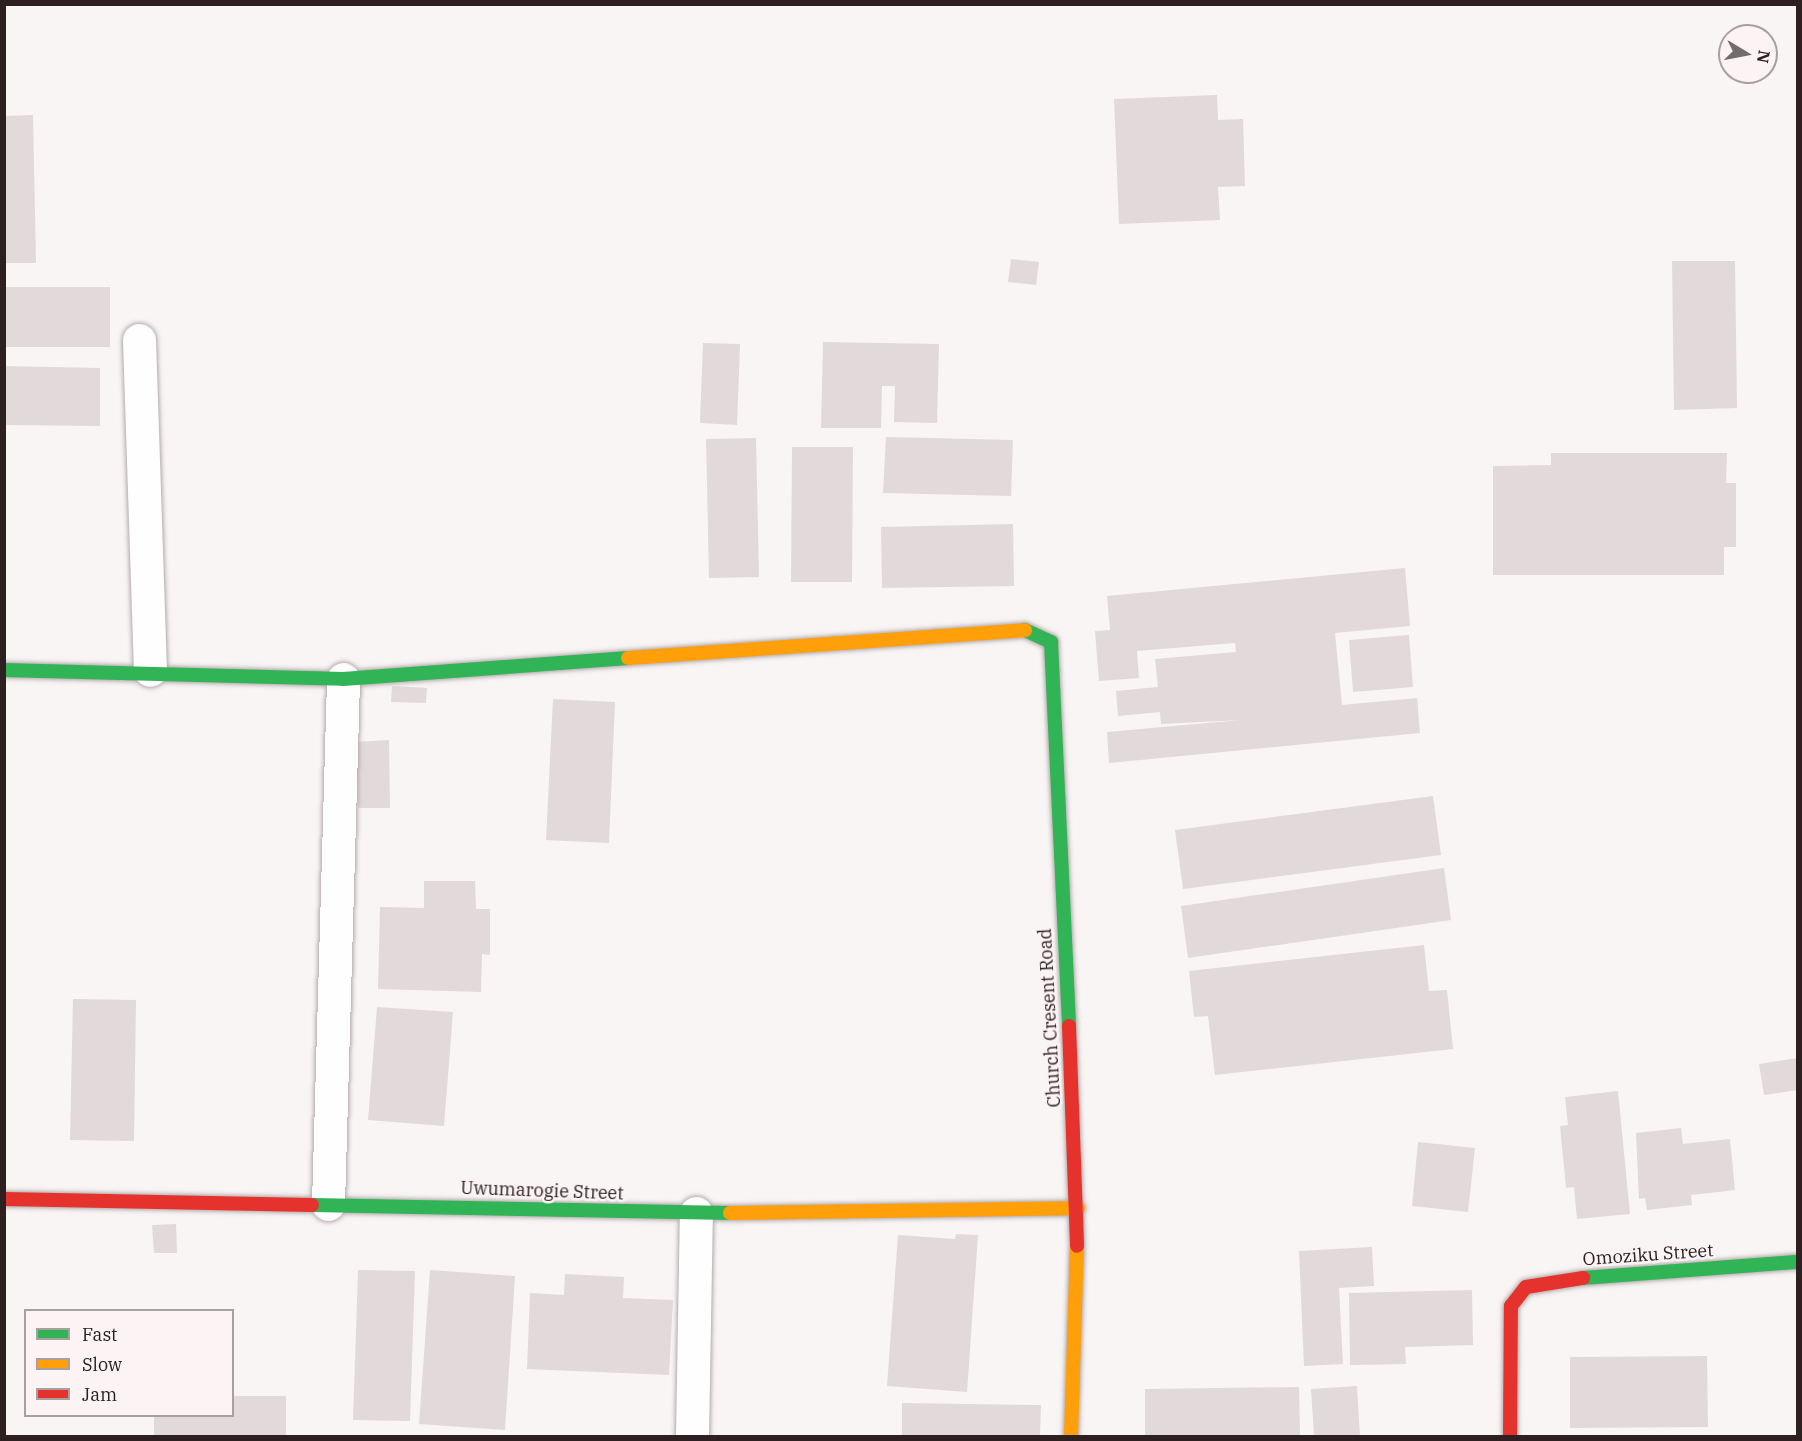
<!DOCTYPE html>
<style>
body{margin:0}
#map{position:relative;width:1802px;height:1441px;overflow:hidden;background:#f9f5f5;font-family:"IBM Plex Serif",serif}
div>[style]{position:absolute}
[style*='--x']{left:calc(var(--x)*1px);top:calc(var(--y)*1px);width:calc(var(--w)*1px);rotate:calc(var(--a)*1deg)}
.building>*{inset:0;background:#e2d9da}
.roads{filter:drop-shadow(0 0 2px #b4abac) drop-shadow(0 0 2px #b4abac)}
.street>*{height:33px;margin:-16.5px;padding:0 16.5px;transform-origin:16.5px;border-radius:16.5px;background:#fefefe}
.fast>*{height:14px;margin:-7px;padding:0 7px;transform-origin:7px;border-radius:7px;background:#30b455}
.slow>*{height:14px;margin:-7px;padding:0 7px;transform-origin:7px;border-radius:7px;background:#ff9f0a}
.jam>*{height:14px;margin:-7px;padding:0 7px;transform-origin:7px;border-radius:7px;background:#e5322d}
span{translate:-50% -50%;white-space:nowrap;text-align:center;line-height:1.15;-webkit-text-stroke:5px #fbf3f4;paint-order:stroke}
.street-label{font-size:18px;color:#2e2021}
.frame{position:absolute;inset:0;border:6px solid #2e2021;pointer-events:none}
.legend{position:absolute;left:24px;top:1309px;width:210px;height:108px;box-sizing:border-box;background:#fbf3f4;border:2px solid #a99fa0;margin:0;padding:8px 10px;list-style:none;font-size:18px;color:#2e2021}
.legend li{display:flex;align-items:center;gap:12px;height:30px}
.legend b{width:30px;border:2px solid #a99fa0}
.north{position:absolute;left:1718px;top:24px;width:60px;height:60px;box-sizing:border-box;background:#fbf3f4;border:2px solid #a99fa0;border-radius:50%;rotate:100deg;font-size:16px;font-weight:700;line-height:24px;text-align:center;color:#2e2021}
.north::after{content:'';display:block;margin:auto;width:21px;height:27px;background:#756b6b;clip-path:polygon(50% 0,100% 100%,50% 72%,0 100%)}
</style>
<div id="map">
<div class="building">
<div style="clip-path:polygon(1217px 95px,1218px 120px,1243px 119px,1245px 186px,1218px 187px,1220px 220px,1119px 224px,1114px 99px)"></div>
<div style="clip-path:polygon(33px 115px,36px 263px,4px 263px,4px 116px)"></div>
<div style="clip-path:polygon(1011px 259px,1039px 262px,1036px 285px,1008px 282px)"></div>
<div style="clip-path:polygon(1672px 261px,1735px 261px,1737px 408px,1674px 410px)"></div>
<div style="clip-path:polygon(4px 287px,110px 287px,110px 347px,4px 347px)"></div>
<div style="clip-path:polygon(823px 342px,939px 344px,937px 423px,894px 422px,895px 386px,882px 386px,881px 428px,821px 428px)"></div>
<div style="clip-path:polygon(703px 343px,740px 344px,737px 425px,700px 423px)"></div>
<div style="clip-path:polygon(4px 366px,100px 368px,100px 426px,4px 425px)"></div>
<div style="clip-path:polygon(886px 437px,1013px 440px,1011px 496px,883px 493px)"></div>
<div style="clip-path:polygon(756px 438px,759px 577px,709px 578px,706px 439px)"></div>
<div style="clip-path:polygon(792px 447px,853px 447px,852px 582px,791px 582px)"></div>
<div style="clip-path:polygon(1551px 453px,1727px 453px,1726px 483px,1736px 483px,1736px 547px,1724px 547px,1724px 575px,1493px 575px,1493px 466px,1551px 465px)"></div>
<div style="clip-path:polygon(1013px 524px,1014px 586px,882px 588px,881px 527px)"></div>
<div style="clip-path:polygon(1405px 568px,1410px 626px,1335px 633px,1342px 705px,1417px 698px,1420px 733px,1109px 763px,1107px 732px,1241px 720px,1161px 724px,1160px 712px,1118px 716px,1116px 691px,1158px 687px,1155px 659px,1236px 652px,1235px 643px,1137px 651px,1139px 678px,1099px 681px,1095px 631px,1110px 630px,1107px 596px)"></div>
<div style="clip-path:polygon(1409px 635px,1413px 687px,1353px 692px,1349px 640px)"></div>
<div style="clip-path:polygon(392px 686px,427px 688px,426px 703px,391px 702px)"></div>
<div style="clip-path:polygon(553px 699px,615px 702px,609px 843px,546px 840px)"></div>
<div style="clip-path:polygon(389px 740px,390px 808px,358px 808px,356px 742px)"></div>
<div style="clip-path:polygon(1433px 796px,1441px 855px,1183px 889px,1175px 830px)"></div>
<div style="clip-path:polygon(1444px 868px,1451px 920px,1188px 958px,1181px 906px)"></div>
<div style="clip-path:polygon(424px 881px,475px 881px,476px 909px,490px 909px,490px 955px,482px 954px,481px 992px,378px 989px,380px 907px,424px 908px)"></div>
<div style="clip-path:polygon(1424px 945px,1429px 991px,1447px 990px,1453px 1049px,1215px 1075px,1208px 1016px,1194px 1017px,1189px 971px)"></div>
<div style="clip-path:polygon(73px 999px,136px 1000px,134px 1141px,70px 1140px)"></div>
<div style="clip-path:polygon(377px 1007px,453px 1012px,444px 1126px,368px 1120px)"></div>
<div style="clip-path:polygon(1798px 1058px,1798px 1090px,1764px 1095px,1759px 1064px)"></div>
<div style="clip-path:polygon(1618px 1091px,1630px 1214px,1577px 1219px,1574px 1187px,1566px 1188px,1560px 1126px,1568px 1125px,1565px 1097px)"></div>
<div style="clip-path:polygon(1681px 1128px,1683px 1144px,1730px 1139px,1735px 1190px,1691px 1195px,1692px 1205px,1647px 1210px,1645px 1198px,1639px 1199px,1636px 1133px)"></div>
<div style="clip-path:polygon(1418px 1142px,1475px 1148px,1468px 1212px,1412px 1206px)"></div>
<div style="clip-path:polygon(176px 1224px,177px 1253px,154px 1253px,152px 1225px)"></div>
<div style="clip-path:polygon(956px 1234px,978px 1235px,967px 1392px,887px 1386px,898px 1235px,955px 1239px)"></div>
<div style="clip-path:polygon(1372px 1247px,1374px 1286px,1339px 1288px,1343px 1364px,1304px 1366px,1299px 1251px)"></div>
<div style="clip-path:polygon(358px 1270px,415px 1271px,410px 1421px,353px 1420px)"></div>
<div style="clip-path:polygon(430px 1270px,515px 1276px,505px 1430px,419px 1424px)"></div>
<div style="clip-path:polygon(565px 1274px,624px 1277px,623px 1298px,673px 1300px,669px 1375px,527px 1369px,530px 1293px,564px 1295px)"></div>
<div style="clip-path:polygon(1472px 1290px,1473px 1345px,1405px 1347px,1406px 1364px,1350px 1365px,1349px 1293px)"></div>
<div style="clip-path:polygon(1707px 1356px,1708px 1427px,1570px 1428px,1570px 1357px)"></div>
<div style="clip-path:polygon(1357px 1386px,1360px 1436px,1314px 1436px,1311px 1389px)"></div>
<div style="clip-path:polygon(1299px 1387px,1300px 1436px,1145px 1436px,1145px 1389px)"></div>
<div style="clip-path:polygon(232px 1396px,286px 1396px,286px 1436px,154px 1436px,154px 1416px,232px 1416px)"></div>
<div style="clip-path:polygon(902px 1403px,1041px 1405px,1040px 1436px,902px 1436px)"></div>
</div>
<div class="roads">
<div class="street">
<div style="--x:139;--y:340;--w:330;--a:88.1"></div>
<div style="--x:328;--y:1204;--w:525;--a:-88.36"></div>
<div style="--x:692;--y:1436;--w:223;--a:-89"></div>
</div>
<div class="fast">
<div style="--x:1025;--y:630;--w:29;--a:25"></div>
<div style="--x:1051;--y:642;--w:384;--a:87.3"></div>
<div style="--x:4;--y:670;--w:339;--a:1.5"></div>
<div style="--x:343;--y:679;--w:286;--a:-4.2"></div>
<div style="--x:312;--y:1205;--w:418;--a:1.1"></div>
<div style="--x:1583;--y:1278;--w:216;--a:-4.3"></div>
</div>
<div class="slow">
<div style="--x:628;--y:658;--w:398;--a:-4"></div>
<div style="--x:730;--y:1213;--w:348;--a:-0.8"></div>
<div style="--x:1071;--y:1436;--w:190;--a:-88.2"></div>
</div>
<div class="jam">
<div style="--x:1069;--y:1026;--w:220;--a:87.9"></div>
<div style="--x:4;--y:1199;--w:308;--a:1.1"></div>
<div style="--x:1510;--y:1436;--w:130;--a:-89.6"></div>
<div style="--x:1511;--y:1306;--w:24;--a:-52"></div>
<div style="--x:1526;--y:1287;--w:58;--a:-9"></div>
</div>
</div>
<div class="street-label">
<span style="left:1050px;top:1018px;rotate:-93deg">Church Cresent Road</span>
<span style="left:542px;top:1191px;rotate:2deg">Uwumarogie Street</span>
<span style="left:1648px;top:1255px;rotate:-4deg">Omoziku Street</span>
</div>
<div class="frame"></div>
<ul class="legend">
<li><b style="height:8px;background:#30b455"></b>Fast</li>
<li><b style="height:8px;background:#ff9f0a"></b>Slow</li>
<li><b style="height:8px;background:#e5322d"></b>Jam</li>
</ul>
<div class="north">N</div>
</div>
